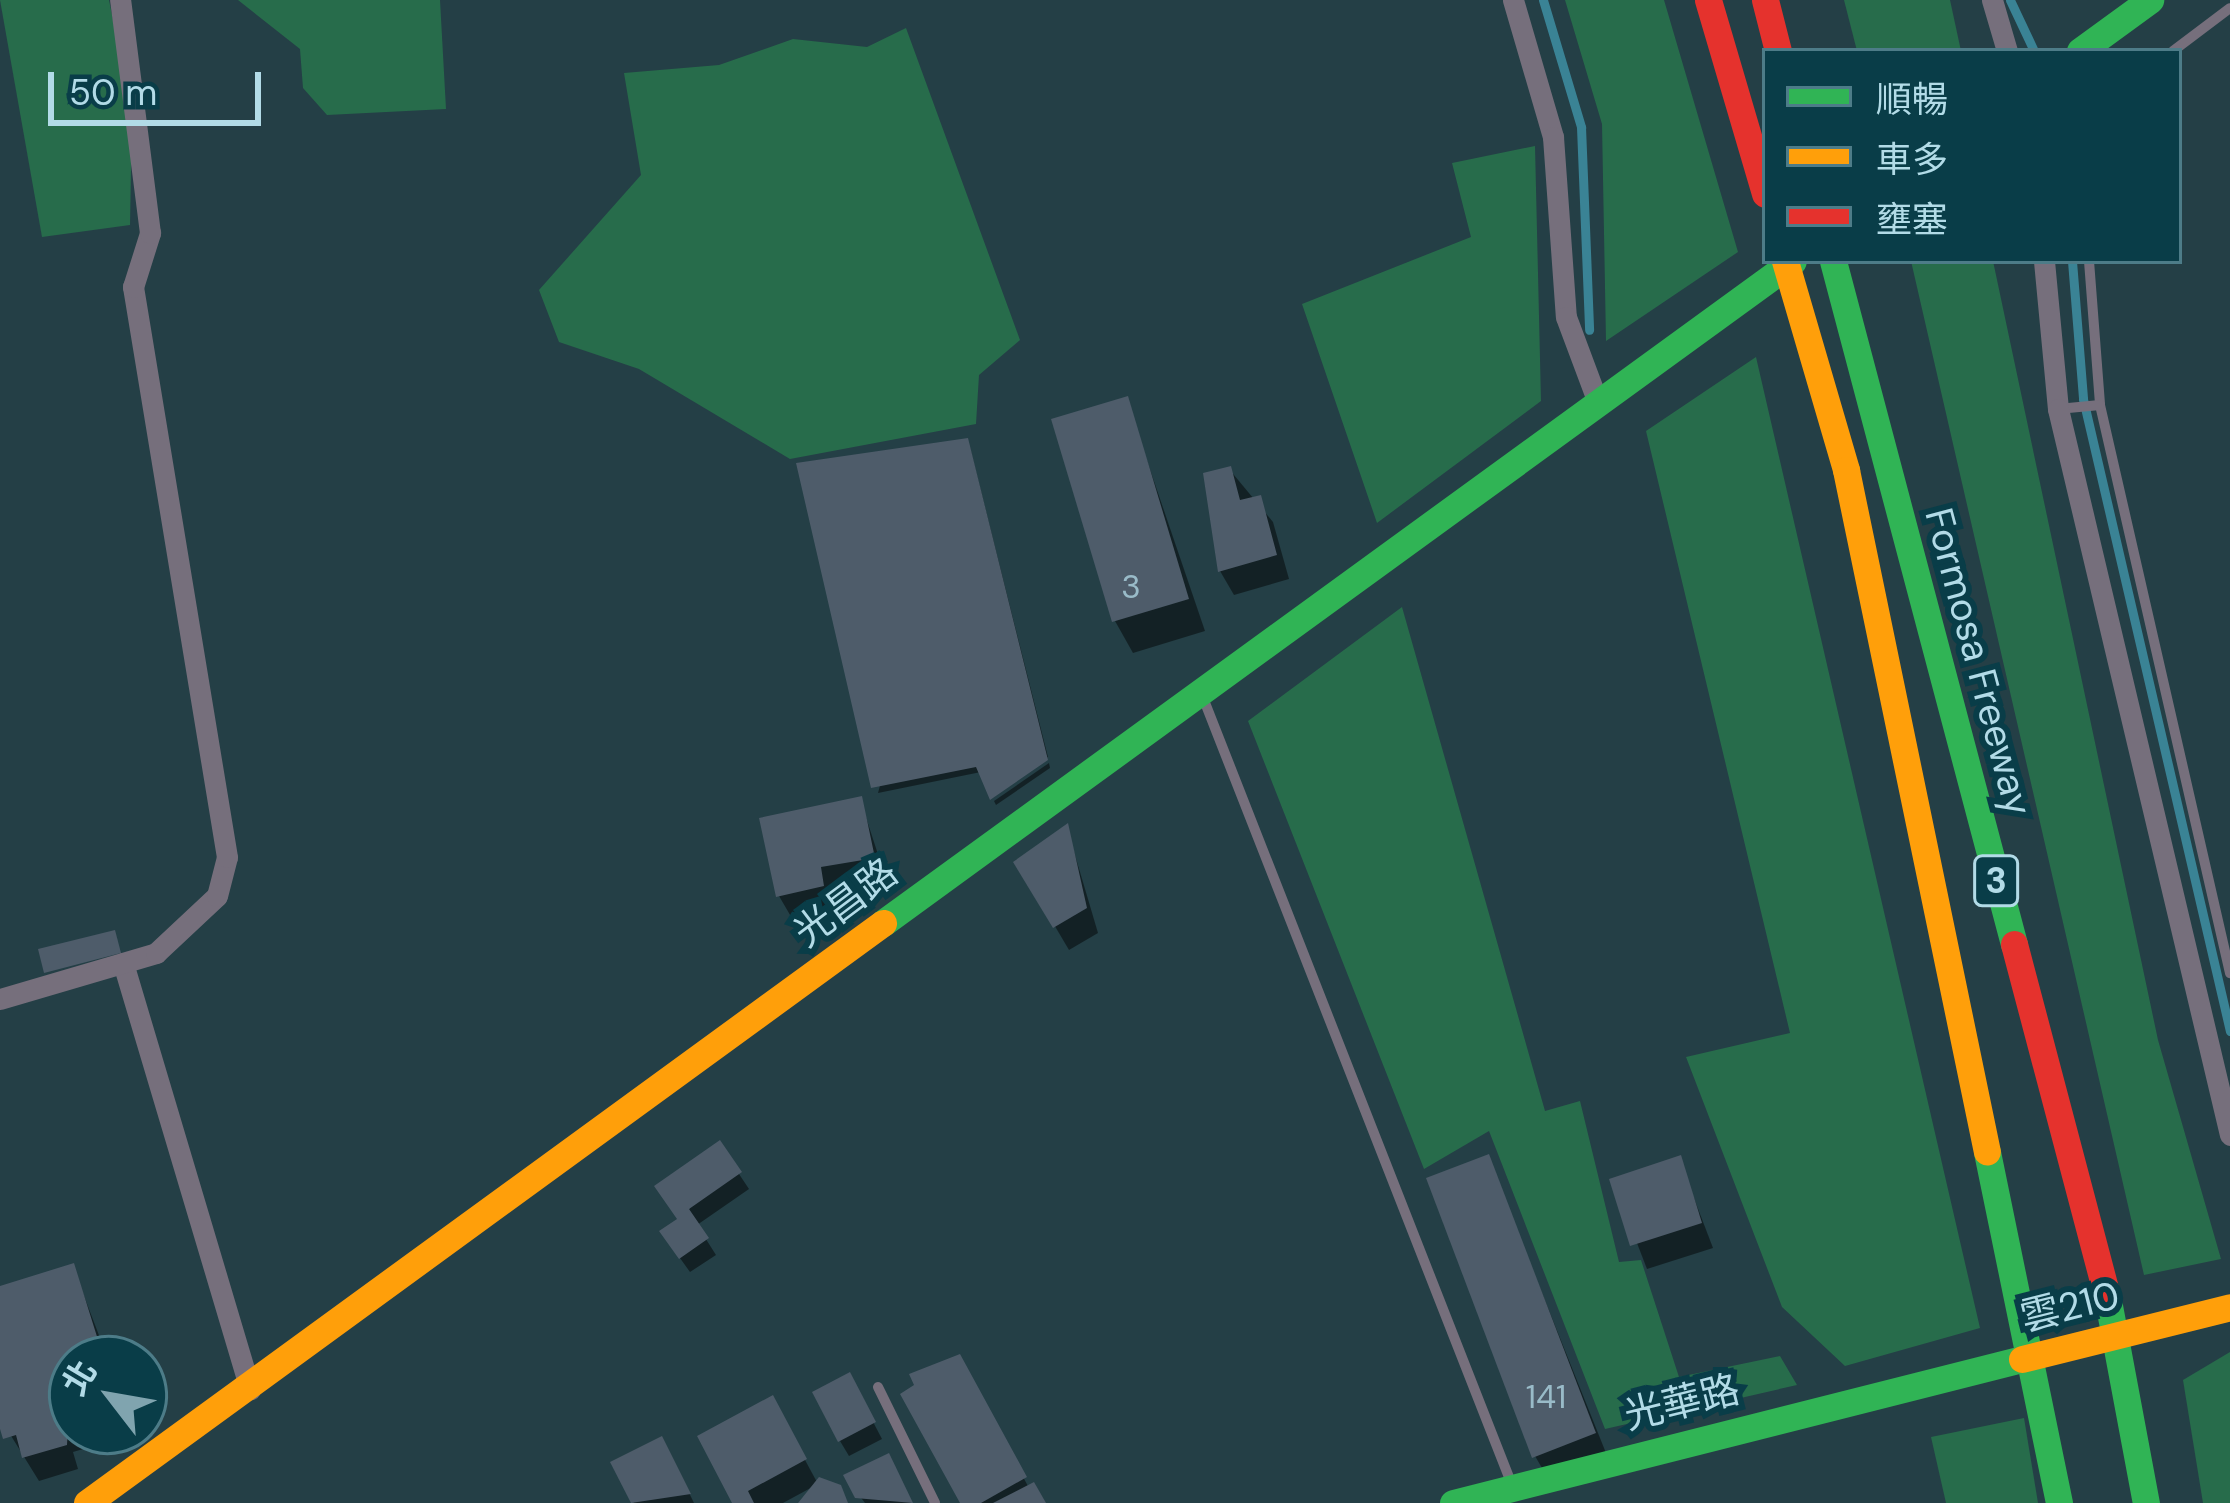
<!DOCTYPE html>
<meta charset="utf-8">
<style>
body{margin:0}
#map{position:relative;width:2230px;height:1503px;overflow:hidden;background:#243f46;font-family:"DM Sans","Noto Sans TC",sans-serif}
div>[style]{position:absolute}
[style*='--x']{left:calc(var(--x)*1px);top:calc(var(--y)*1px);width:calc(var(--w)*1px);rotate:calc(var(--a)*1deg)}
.green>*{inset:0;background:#276c4b}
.shadow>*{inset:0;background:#0007}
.stream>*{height:9px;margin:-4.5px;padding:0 4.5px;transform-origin:4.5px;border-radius:4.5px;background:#3a8395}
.building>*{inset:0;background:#4e5c6a}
.lane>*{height:10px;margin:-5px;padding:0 5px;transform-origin:5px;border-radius:5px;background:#766f7c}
.street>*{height:21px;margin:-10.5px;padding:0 10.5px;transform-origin:10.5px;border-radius:10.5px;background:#766f7c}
.fast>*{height:27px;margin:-13.5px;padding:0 13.5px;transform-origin:13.5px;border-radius:13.5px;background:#30b455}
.slow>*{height:27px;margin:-13.5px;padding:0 13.5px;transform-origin:13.5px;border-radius:13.5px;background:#ff9f0a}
.jam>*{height:27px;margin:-13.5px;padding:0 13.5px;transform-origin:13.5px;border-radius:13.5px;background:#e5322d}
span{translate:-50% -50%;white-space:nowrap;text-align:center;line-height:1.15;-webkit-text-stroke:12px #093d48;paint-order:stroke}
.number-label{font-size:33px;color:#99bbc8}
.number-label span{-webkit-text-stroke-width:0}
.shield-label span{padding:3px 9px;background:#093d48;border:3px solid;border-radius:9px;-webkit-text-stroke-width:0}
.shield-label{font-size:36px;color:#b2dbe7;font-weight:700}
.street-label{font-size:39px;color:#b2dbe7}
.legend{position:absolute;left:1762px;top:48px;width:420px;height:216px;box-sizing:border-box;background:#093d48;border:3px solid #4d7c88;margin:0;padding:15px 21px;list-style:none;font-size:36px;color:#b2dbe7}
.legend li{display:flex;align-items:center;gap:24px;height:60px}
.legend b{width:60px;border:3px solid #4d7c88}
.north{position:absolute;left:48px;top:1335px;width:120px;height:120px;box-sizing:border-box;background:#093d48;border:3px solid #4d7c88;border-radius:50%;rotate:301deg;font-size:33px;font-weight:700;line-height:48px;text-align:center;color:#b2dbe7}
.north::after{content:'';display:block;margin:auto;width:42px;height:54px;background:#80a4af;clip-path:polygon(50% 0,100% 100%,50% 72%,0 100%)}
.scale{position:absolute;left:48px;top:72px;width:213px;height:54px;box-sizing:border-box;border:6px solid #b2dbe7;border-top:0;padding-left:15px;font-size:36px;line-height:42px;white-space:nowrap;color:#b2dbe7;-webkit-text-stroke:9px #093d48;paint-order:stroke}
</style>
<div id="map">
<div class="green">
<div style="clip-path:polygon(0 0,109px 0,132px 114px,130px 225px,42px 237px)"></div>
<div style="clip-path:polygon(238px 0,440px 0,446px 109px,327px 115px,303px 88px,300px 49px)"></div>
<div style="clip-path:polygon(1565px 0,1664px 0,1738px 252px,1606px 341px,1602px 124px)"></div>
<div style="clip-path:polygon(1844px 0,1950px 0,1961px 51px,1857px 51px)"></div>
<div style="clip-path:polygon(906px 28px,1020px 340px,979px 375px,976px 424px,790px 459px,639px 369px,559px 342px,539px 290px,641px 175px,624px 73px,719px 65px,793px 39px,867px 47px)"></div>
<div style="clip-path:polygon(1535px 146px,1541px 401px,1377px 523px,1302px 304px,1471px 237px,1452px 163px)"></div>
<div style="clip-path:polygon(1911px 261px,1993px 261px,2158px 1040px,2221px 1259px,2144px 1275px)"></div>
<div style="clip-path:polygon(1756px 357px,1980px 1328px,1845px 1366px,1782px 1307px,1686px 1057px,1790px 1033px,1646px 431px)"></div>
<div style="clip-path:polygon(1402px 607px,1545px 1111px,1580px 1101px,1619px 1262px,1641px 1260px,1679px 1377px,1780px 1356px,1797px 1385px,1605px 1429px,1489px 1131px,1424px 1169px,1248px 721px)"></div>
<div style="clip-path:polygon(2230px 1352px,2230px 1503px,2203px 1503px,2183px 1380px)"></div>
<div style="clip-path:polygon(2024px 1418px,2038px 1503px,1946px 1503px,1931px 1437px)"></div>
</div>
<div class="shadow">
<div style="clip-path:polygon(1126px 399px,1205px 631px,1133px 653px,1115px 621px)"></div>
<div style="clip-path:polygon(970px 448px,1048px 757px,991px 796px,981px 772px,878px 793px)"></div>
<div style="clip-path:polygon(1229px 469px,1273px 522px,1289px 579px,1234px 595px,1220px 571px)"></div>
<div style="clip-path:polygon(1049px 763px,1050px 768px,996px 805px,994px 801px)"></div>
<div style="clip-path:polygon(860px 799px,887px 882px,832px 891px,836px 910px,793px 920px,779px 896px)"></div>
<div style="clip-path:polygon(1067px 828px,1098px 933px,1069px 950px,1017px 862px)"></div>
<div style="clip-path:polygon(719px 1144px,749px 1189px,697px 1225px,716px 1255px,690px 1272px,672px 1247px)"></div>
<div style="clip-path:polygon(1488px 1158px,1608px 1458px,1549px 1480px,1535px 1456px)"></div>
<div style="clip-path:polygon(1679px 1159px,1713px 1248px,1647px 1269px,1613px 1181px)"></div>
<div style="clip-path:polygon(73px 1267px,108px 1359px,72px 1359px,72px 1431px,131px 1435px,73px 1452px,78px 1469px,39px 1481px,0 1418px,0 1289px)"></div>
<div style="clip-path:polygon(959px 1358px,1029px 1488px,1043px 1503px,964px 1503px)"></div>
<div style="clip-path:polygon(849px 1376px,882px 1439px,849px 1456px,840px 1441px)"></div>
<div style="clip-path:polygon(785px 1423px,818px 1484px,783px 1503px,736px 1503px)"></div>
<div style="clip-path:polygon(614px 1463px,675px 1464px,694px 1503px,634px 1503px)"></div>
<div style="clip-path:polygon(897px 1472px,911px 1503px,865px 1503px,856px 1491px)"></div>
</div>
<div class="stream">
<div style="--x:1543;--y:0;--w:133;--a:73.3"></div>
<div style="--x:1581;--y:127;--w:203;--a:87.7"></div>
<div style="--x:2010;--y:0;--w:56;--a:64.8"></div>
<div style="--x:2072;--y:261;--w:138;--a:85.4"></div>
<div style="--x:2083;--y:399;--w:649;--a:76.91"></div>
</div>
<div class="building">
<div style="clip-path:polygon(1128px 396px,1189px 599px,1112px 622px,1051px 419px)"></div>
<div style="clip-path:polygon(968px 438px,1048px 760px,990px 800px,976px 767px,871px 788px,796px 463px)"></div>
<div style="clip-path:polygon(1231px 466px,1240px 500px,1261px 495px,1277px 555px,1218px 572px,1203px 473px)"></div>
<div style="clip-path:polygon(862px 796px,875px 858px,821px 867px,824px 886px,776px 897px,759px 818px)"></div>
<div style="clip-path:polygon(1068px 823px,1087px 908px,1053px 928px,1013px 862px)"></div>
<div style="clip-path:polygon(115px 930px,121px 953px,44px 973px,38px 949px)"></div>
<div style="clip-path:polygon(720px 1140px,742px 1172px,689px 1209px,709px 1238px,679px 1259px,659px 1231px,677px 1219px,654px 1186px)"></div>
<div style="clip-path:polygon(1489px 1154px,1596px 1433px,1532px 1458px,1426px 1178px)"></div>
<div style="clip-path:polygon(1681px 1155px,1702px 1223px,1630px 1246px,1609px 1179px)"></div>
<div style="clip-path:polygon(74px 1263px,104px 1359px,72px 1359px,67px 1445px,22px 1458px,16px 1435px,3px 1439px,0 1429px,0 1286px)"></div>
<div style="clip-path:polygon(960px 1354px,1027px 1477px,981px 1503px,960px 1503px,900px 1394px,914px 1385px,909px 1374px)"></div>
<div style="clip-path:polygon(850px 1372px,876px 1422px,838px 1442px,812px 1392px)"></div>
<div style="clip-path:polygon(773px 1395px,807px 1459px,748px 1491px,754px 1503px,732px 1503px,697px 1436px)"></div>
<div style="clip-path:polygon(662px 1436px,691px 1494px,631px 1503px,610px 1462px)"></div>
<div style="clip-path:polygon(889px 1453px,913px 1503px,855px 1498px,843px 1475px)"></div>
<div style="clip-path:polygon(819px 1477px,841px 1485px,848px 1503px,798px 1503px)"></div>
<div style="clip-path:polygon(1034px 1482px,1046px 1503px,993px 1503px)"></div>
</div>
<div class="lane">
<div style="--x:2173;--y:51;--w:71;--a:-37"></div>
<div style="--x:2089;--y:261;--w:144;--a:85.6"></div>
<div style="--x:2100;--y:405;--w:583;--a:77.11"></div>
<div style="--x:2058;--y:409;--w:42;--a:-5.4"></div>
<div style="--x:1202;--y:695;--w:849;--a:68.57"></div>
<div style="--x:878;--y:1387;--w:129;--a:63.8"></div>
</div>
<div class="street">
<div style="--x:1513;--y:0;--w:143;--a:73.7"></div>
<div style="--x:1553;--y:137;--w:180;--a:85.9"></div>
<div style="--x:1566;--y:317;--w:89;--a:69.5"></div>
<div style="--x:1992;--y:0;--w:53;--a:73.6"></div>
<div style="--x:2044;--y:261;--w:149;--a:84.6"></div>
<div style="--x:2058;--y:409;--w:746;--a:76.67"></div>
<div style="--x:123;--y:963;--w:445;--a:73.4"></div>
<div style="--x:0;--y:999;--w:163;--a:-16.4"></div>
<div style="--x:156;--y:953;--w:83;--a:-43.1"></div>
<div style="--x:217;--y:896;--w:40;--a:-75.6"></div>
<div style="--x:227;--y:857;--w:578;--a:-99.36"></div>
<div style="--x:133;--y:287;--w:57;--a:-72.5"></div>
<div style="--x:150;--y:233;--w:235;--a:-97.3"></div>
</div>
<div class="fast">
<div style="--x:2080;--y:51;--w:87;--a:-36.1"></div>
<div style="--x:1833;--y:261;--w:707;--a:75.16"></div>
<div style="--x:883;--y:923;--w:1125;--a:-36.03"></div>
<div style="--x:1987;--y:1152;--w:358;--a:78.4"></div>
<div style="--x:2107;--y:1295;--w:212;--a:79.4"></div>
<div style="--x:1453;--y:1503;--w:587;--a:-14.2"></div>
</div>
<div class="slow">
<div style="--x:1785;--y:261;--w:218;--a:73.7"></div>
<div style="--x:1846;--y:470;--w:696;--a:78.32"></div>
<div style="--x:2022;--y:1359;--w:214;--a:-14"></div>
<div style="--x:87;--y:1503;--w:985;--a:-36.08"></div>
</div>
<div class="jam">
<div style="--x:1708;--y:0;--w:202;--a:73.6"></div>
<div style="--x:1765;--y:0;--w:53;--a:75.7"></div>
<div style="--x:2014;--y:944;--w:363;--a:75.2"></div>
</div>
<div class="number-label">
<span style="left:1131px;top:587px">3</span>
<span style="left:1546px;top:1397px">141</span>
</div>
<div class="shield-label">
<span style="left:1996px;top:881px">3</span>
</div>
<div class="street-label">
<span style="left:1978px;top:662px;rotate:75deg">Formosa Freeway</span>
<span style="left:846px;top:903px;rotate:-37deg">光昌路</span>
<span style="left:2070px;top:1307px;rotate:-14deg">雲210</span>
<span style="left:1682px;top:1403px;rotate:-14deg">光華路</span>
</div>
<ul class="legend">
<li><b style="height:15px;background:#30b455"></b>順暢</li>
<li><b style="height:15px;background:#ff9f0a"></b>車多</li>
<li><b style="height:15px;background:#e5322d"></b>壅塞</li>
</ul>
<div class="north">北</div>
<div class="scale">50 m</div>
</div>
